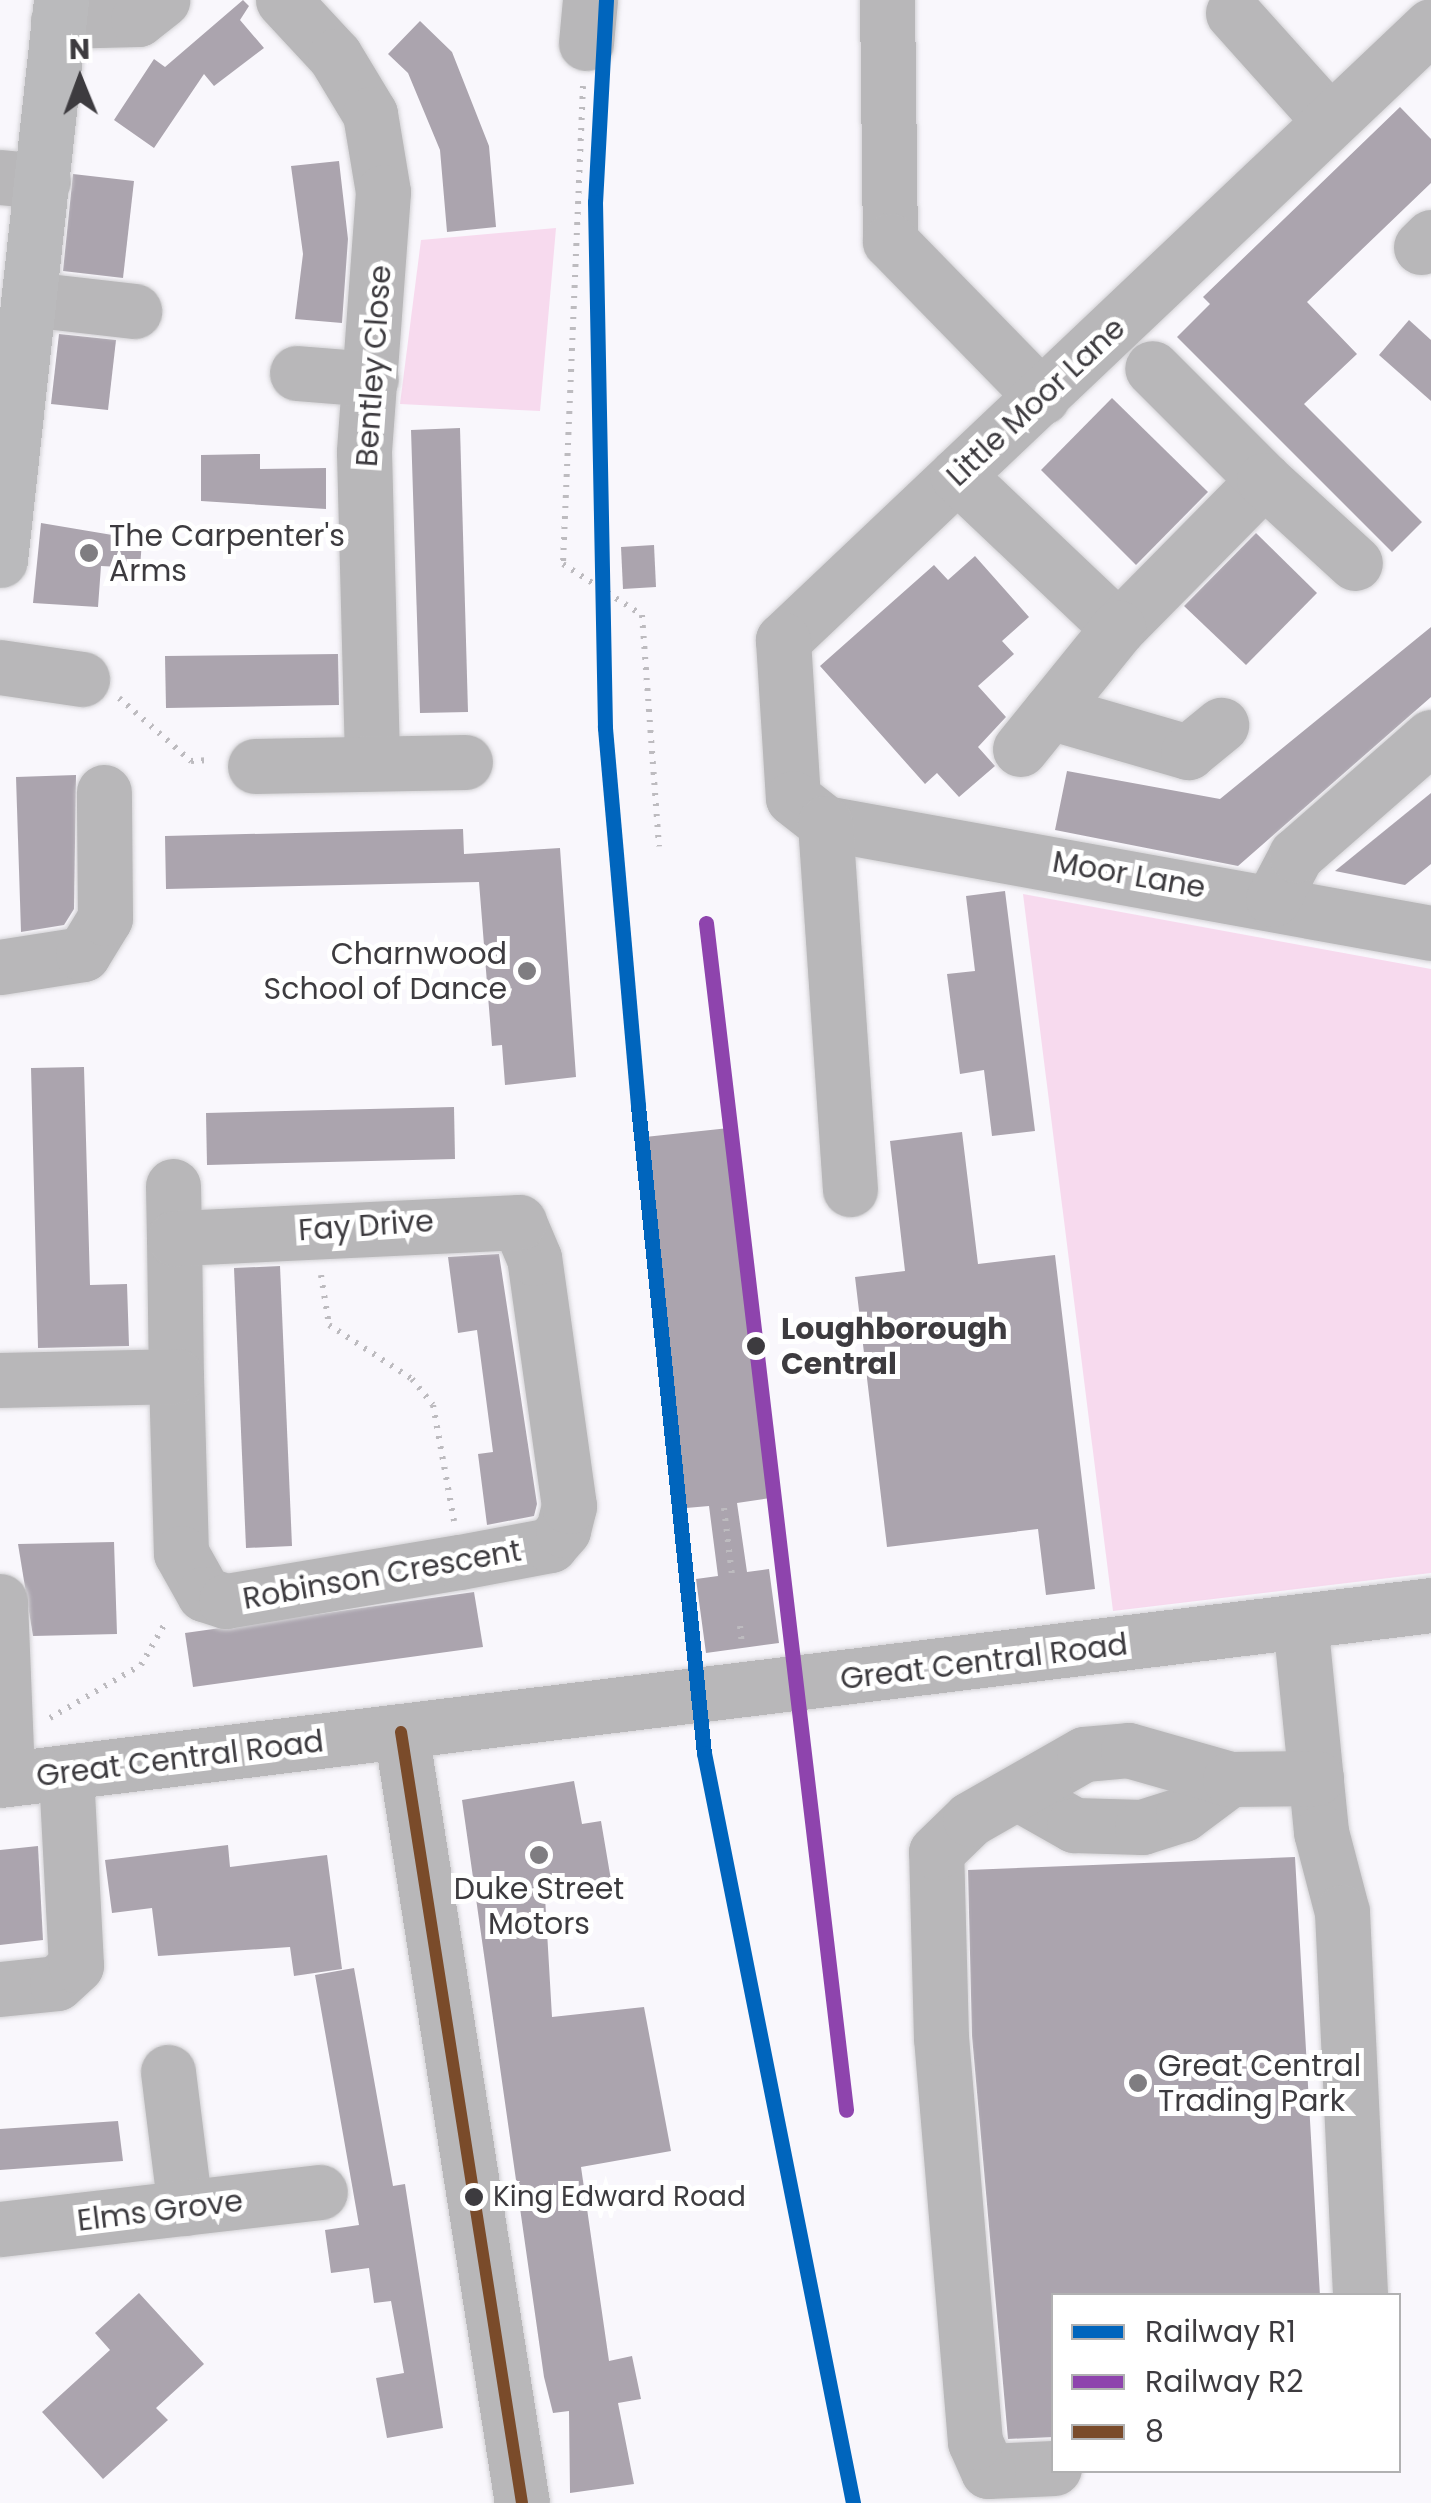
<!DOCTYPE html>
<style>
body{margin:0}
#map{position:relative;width:1431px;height:2503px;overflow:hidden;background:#f9f7fc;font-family:Poppins,sans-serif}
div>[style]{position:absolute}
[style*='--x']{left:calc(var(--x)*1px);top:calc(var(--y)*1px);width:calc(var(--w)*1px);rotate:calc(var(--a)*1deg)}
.green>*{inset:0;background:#f7daee}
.building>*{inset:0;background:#aba4ae}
.path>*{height:6px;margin-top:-3px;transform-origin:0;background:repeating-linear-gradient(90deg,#bdbbbf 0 2.5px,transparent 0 10.5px)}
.roads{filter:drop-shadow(0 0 2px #d3d2d5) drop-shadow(0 0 2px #d3d2d5)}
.minor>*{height:55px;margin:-27.5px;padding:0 27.5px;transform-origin:27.5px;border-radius:27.5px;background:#b8b7b9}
.major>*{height:55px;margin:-27.5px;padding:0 27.5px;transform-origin:27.5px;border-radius:27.5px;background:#bababc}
.bus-1>*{height:12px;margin:-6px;padding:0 6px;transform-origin:6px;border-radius:6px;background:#7a4b2a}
.rail-1>*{height:15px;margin:-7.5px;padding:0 7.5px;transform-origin:7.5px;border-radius:7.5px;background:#0065bd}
.rail-2>*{height:15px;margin:-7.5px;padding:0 7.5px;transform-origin:7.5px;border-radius:7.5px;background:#8e44ad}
.dots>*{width:28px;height:28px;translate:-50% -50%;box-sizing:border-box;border:5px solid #fff;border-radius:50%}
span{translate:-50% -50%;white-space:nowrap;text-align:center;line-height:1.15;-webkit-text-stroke:10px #fff;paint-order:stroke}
.bus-label{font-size:28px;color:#3d3b3f}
.left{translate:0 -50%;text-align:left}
.street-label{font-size:30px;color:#3d3b3f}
.poi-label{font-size:30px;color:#3d3b3f}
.right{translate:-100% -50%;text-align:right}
.stop-label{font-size:30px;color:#3d3b3f;font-weight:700}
.legend{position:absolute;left:1051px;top:2293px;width:350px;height:180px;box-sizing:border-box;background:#fff;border:2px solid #b1b1b2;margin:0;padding:12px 18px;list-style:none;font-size:30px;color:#3d3b3f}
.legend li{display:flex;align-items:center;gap:20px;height:50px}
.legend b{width:50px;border:2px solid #b1b1b2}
.north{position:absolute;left:30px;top:30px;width:100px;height:100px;-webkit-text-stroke:8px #fff;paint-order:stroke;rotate:359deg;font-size:28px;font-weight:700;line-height:40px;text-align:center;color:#3d3b3f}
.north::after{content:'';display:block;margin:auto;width:35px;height:45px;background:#3d3b3f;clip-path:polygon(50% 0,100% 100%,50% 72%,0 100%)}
</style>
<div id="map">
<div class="green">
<div style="clip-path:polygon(556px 228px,540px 411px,400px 404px,421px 240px)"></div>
<div style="clip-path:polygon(1023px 894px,1431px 969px,1431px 1573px,1113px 1611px)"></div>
</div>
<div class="building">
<div style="clip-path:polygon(243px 0,249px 6px,240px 20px,264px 48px,214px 86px,204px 74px,154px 148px,114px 120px,154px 59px,165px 67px)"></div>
<div style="clip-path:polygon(420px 21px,452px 52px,489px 146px,496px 227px,447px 232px,440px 150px,408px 73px,388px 54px)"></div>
<div style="clip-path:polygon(1400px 107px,1431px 139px,1431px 183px,1307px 302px,1357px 354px,1304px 404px,1422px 522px,1392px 552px,1177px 337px,1210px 304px,1203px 297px)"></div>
<div style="clip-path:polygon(339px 161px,348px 239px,342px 323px,295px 319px,303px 254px,291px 166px)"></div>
<div style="clip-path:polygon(73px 174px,134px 181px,123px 278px,63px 271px)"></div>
<div style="clip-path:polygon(1409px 320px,1431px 340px,1431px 401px,1379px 355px)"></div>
<div style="clip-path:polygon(59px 334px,116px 340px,108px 410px,51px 404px)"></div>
<div style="clip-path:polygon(1112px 398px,1208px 492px,1136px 565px,1041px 470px)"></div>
<div style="clip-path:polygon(460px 428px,468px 712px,420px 713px,411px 430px)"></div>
<div style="clip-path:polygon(260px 454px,260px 469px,326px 468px,326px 509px,201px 501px,201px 455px)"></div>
<div style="clip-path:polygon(41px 523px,142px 540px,140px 568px,101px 566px,98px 607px,33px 603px)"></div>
<div style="clip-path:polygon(1256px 533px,1317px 593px,1246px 665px,1184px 606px)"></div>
<div style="clip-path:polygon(654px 545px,656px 587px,623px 589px,621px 547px)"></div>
<div style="clip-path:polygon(975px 556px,1029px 617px,1002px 641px,1014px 654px,978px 686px,1006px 717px,978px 747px,995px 766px,959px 797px,937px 773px,925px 784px,820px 666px,934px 565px,948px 580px)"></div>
<div style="clip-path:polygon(1431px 627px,1431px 697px,1238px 866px,1055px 830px,1067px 771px,1220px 799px)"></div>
<div style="clip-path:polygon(338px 654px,339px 705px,166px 708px,165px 656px)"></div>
<div style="clip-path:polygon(76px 775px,74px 909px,64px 925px,21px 932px,16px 777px)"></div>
<div style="clip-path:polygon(1431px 793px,1431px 864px,1405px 885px,1335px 871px)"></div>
<div style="clip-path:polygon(463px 829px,464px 854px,560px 848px,576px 1077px,505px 1085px,502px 1045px,492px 1046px,479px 882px,166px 889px,165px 836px)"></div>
<div style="clip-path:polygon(1005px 891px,1035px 1131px,992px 1136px,984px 1070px,960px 1074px,947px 974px,975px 971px,966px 896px)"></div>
<div style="clip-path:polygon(84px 1067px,90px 1285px,127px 1284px,129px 1346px,38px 1348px,31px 1068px)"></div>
<div style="clip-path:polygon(454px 1107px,455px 1159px,207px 1165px,206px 1113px)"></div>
<div style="clip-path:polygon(729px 1128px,770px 1498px,737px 1503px,747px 1572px,769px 1569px,779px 1643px,706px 1653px,696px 1579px,718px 1576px,709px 1506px,686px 1508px,645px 1137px)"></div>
<div style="clip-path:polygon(962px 1132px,978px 1264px,1055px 1255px,1095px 1589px,1046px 1595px,1038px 1529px,887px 1547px,855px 1277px,905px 1271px,890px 1141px)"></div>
<div style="clip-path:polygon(499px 1254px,537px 1504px,534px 1516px,487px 1525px,478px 1454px,493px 1452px,477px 1330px,458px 1333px,448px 1257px)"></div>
<div style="clip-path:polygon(280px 1266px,292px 1546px,246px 1548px,234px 1268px)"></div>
<div style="clip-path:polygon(114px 1542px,117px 1634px,33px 1636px,18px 1544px)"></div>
<div style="clip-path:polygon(474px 1592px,483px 1647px,193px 1687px,185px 1633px)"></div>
<div style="clip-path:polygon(574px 1781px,582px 1824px,601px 1821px,612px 1886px,545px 1897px,552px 2017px,644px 2007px,671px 2151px,581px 2167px,609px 2361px,632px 2356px,641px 2399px,618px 2403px,634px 2484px,570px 2493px,569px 2411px,553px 2413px,544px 2377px,462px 1800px)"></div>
<div style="clip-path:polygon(228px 1845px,230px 1867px,327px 1855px,342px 1969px,294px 1976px,290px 1947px,158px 1956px,152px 1908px,112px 1913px,105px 1860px)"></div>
<div style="clip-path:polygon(38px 1846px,43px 1940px,0 1945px,0 1850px)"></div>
<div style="clip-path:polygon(1295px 1857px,1320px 2296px,1054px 2296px,1054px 2437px,1008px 2439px,972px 2036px,968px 1870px)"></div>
<div style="clip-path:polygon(354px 1968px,393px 2186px,405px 2184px,443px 2428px,387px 2438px,376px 2378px,404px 2373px,391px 2301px,374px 2303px,369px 2268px,331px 2273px,325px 2230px,359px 2225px,315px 1975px)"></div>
<div style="clip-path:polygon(118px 2121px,123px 2161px,0 2170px,0 2129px)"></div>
<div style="clip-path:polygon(139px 2293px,204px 2364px,156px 2408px,168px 2420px,103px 2479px,42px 2412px,110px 2350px,95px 2333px)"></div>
</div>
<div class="path">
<div style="--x:583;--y:86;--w:478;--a:92.4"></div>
<div style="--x:563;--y:564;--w:94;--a:32.8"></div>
<div style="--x:642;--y:615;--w:232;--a:85.8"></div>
<div style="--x:119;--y:698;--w:96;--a:41.2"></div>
<div style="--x:191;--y:761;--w:20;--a:-3"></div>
<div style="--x:321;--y:1275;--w:51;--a:80.9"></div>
<div style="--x:329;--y:1325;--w:99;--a:33"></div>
<div style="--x:412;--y:1379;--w:33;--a:51"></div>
<div style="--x:433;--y:1405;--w:118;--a:79.7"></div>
<div style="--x:724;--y:1508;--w:67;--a:83.2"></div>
<div style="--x:740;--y:1626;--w:19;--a:84"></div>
<div style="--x:50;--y:1718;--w:105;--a:-30.2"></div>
<div style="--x:141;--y:1665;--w:52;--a:-60"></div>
</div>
<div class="roads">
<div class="minor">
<div style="--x:283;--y:0;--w:76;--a:47.1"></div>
<div style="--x:335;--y:56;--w:68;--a:58.9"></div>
<div style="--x:370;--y:114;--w:79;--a:80.5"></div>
<div style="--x:383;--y:192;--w:261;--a:94.2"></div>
<div style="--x:364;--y:452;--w:310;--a:88.5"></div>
<div style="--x:887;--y:0;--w:241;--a:89.3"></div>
<div style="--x:890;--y:241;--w:218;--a:45.7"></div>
<div style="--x:1233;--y:13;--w:145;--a:48.1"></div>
<div style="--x:58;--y:21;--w:80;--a:-1.4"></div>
<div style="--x:138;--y:19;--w:31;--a:-38"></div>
<div style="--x:1431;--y:26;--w:893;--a:136.54"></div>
<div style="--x:783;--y:640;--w:158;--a:86.4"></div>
<div style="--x:793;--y:798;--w:41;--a:38"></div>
<div style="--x:825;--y:823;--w:616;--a:10.29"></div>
<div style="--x:586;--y:43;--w:43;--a:-84.7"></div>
<div style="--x:0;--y:177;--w:43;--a:5.3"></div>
<div style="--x:1421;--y:247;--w:14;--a:-45"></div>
<div style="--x:29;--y:299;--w:106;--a:6.5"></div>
<div style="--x:297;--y:373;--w:74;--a:4.6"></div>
<div style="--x:957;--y:475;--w:222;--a:43.5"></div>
<div style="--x:1118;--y:628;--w:208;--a:-45.4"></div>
<div style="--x:1264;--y:480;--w:158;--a:-135"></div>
<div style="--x:1264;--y:480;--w:123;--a:42.4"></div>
<div style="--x:0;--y:667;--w:83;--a:8.3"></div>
<div style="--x:1050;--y:712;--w:144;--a:16.2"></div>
<div style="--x:1188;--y:752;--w:43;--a:-39.3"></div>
<div style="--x:1020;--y:749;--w:156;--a:-51"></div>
<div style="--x:255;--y:766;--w:210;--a:-1.1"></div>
<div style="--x:825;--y:823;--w:367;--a:86.1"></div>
<div style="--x:1273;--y:899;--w:50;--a:-62.4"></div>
<div style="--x:1296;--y:855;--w:179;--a:-41.2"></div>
<div style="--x:0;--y:967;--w:84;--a:-8.9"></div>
<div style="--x:83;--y:954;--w:42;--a:-58.6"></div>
<div style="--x:105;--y:918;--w:126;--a:-90.5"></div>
<div style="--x:173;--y:1186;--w:52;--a:88.9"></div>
<div style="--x:174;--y:1238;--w:138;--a:89.2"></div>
<div style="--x:176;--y:1376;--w:177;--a:88.4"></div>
<div style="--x:181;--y:1553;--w:47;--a:60.7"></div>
<div style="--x:204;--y:1594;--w:23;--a:18"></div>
<div style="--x:226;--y:1601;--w:237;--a:-9.5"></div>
<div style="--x:460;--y:1562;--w:92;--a:-10.7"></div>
<div style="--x:550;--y:1545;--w:20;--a:-49"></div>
<div style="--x:563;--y:1530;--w:25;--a:-76"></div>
<div style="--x:569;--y:1506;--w:250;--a:-98"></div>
<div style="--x:534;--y:1258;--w:39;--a:-113"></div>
<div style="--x:519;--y:1222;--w:345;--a:177.3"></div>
<div style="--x:0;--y:1380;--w:176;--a:-1.3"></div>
<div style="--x:0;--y:1601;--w:178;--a:87.7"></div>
<div style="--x:1300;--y:1621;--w:212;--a:84.3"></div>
<div style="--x:1321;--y:1832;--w:83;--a:75.3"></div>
<div style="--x:1342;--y:1912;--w:384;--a:87.3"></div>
<div style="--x:401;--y:1732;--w:780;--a:81.08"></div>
<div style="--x:0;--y:1780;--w:1442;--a:-6.97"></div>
<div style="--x:1023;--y:1796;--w:59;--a:29.6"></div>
<div style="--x:1074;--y:1825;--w:68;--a:1.7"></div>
<div style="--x:1142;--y:1827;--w:43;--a:-17.6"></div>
<div style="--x:1183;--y:1814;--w:59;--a:-36.7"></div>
<div style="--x:0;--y:1989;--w:57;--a:-6"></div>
<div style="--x:57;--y:1983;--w:26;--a:-43"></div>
<div style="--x:76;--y:1965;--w:190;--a:-93"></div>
<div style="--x:168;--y:2072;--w:137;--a:82.9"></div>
<div style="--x:0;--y:2229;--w:322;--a:-6.6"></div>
<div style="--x:1054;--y:2468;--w:66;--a:177.4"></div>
<div style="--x:988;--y:2471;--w:32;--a:-114"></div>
<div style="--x:975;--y:2442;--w:405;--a:-94.8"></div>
<div style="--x:941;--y:2038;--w:186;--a:-91.5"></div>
<div style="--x:936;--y:1852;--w:47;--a:-44.1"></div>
<div style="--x:970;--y:1819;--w:131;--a:-29.7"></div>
<div style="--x:1084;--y:1754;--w:44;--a:-5.2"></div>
<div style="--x:1128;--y:1750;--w:106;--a:15.9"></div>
<div style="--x:1230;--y:1779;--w:86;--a:-0.7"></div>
</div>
<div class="major">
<div style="--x:0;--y:560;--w:563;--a:-83.78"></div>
</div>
</div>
<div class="bus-1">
<div style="--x:401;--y:1732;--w:780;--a:81.08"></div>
</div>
<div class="rail-1">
<div style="--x:606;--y:0;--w:202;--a:93.1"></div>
<div style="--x:595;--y:202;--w:526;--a:88.91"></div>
<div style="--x:605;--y:728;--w:379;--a:85"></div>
<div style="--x:638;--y:1106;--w:650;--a:84.18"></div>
<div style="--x:704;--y:1753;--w:765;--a:78.76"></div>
</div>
<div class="rail-2">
<div style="--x:706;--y:923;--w:1195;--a:83.27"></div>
</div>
<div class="dots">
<div style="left:89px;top:553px;background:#7f7d81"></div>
<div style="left:527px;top:971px;background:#7f7d81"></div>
<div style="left:756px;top:1346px;background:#3d3b3f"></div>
<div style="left:539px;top:1855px;background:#7f7d81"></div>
<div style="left:1138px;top:2083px;background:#7f7d81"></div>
<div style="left:474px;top:2197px;background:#3d3b3f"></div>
</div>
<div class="bus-label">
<span class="left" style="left:493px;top:2197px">King Edward Road</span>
</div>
<div class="street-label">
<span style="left:374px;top:366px;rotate:-86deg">Bentley Close</span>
<span style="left:1036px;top:402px;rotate:-43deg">Little Moor Lane</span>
<span style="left:1129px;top:875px;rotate:10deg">Moor Lane</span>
<span style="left:366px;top:1226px;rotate:-4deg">Fay Drive</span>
<span style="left:382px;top:1575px;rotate:-10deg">Robinson Crescent</span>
<span style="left:984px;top:1662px;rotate:-7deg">Great Central Road</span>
<span style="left:180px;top:1759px;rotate:-7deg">Great Central Road</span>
<span style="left:160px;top:2211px;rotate:-7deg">Elms Grove</span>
</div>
<div class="poi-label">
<span class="left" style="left:109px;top:553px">The Carpenter's<br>Arms</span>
<span class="right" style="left:507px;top:971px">Charnwood<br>School of Dance</span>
<span style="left:539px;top:1906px">Duke Street<br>Motors</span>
<span class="left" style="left:1158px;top:2083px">Great Central<br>Trading Park</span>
</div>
<div class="stop-label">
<span class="left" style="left:781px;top:1346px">Loughborough<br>Central</span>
</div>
<ul class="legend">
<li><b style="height:12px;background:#0065bd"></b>Railway R1</li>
<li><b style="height:12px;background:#8e44ad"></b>Railway R2</li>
<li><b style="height:12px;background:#7a4b2a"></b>8</li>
</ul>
<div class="north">N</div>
</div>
